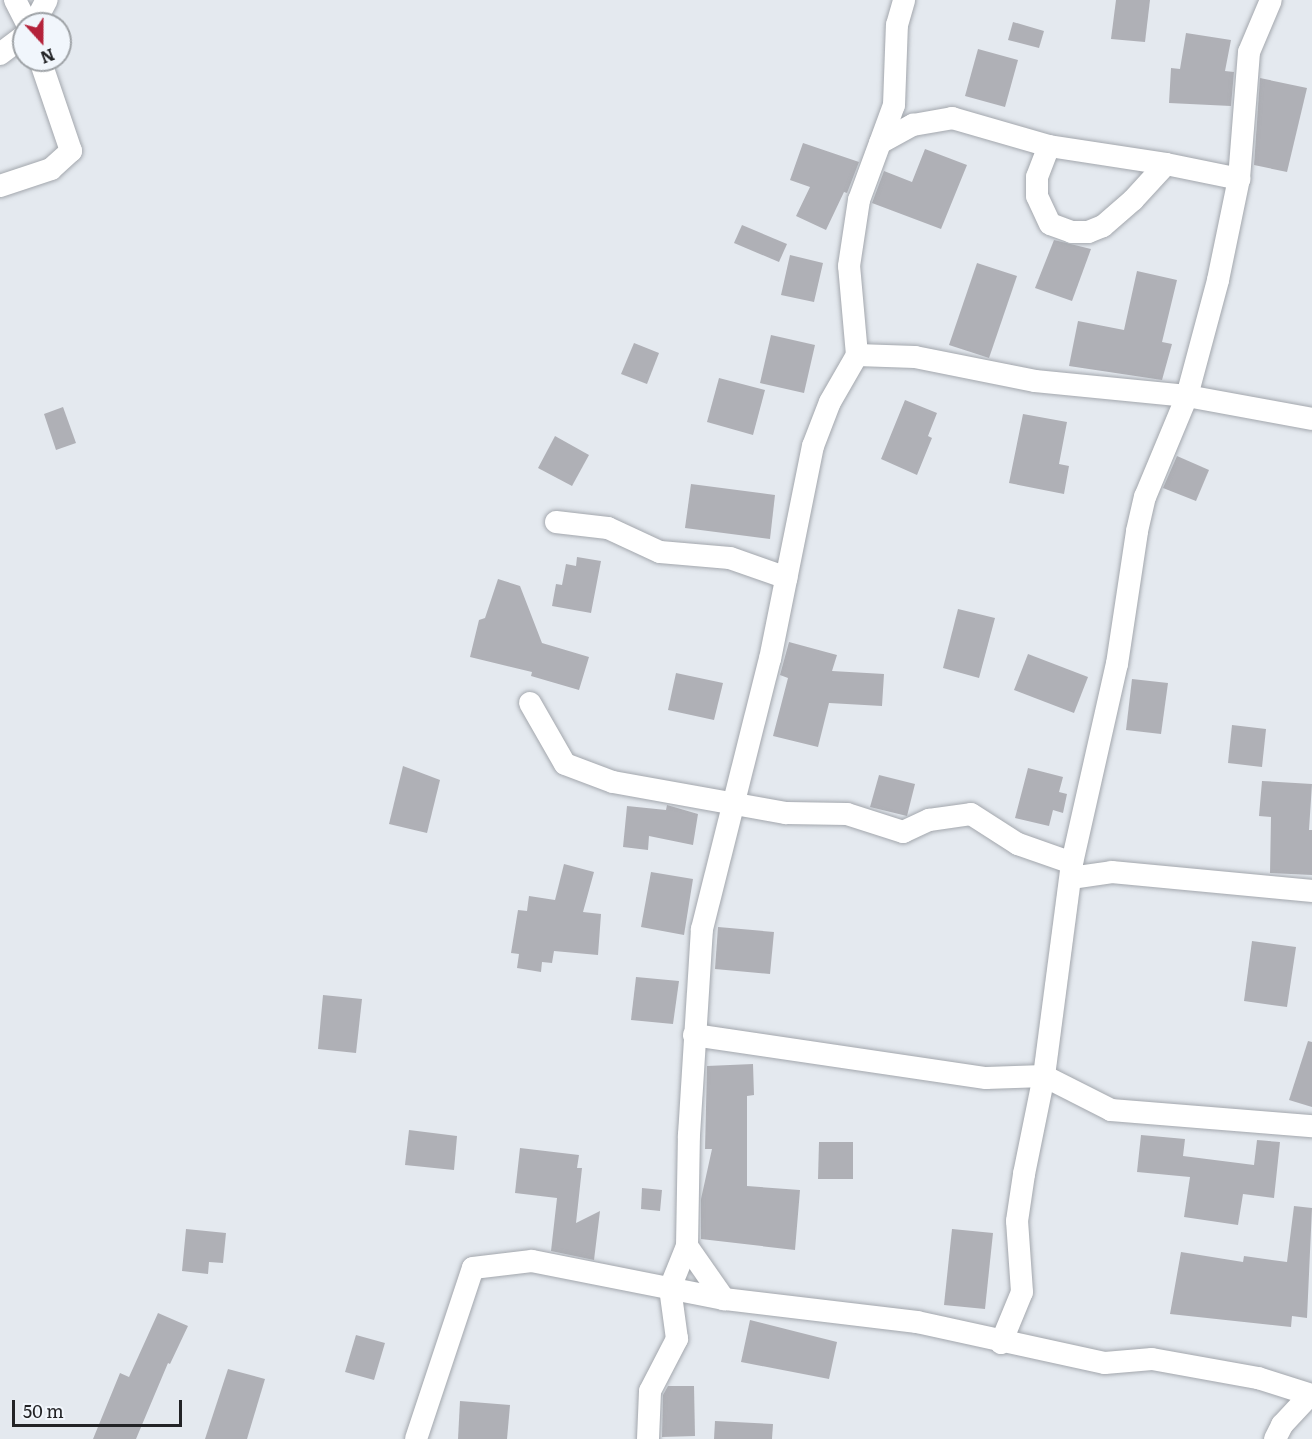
<!DOCTYPE html>
<style>
body{margin:0}
#map{position:relative;width:1312px;height:1439px;overflow:hidden;background:#e4e9ef;font-family:Literata,serif}
div>[style]{position:absolute}
[style*='--x']{left:calc(var(--x)*1px);top:calc(var(--y)*1px);width:calc(var(--w)*1px);rotate:calc(var(--a)*1deg)}
.building>*{inset:0;background:#afb0b6}
.roads{filter:drop-shadow(0 0 2px #a3a7ad) drop-shadow(0 0 2px #a3a7ad)}
.street>*{height:22px;margin:-11px;padding:0 11px;transform-origin:11px;border-radius:11px;background:#fff}
span{translate:-50% -50%;white-space:nowrap;text-align:center;line-height:1.15;-webkit-text-stroke:4.5px #f1f6fc;paint-order:stroke}
.north{position:absolute;left:12px;top:12px;width:60px;height:60px;box-sizing:border-box;background:#f1f6fc;border:2px solid #9ea2a6;border-radius:50%;rotate:159deg;font-size:16px;font-weight:700;line-height:24px;text-align:center;color:#222326}
.north::after{content:'';display:block;margin:auto;width:21px;height:27px;background:#b4223a;clip-path:polygon(50% 0,100% 100%,50% 72%,0 100%)}
.scale{position:absolute;left:12px;top:1400px;width:170px;height:27px;box-sizing:border-box;border:3px solid #222326;border-top:0;padding-left:8px;font-size:18px;line-height:21px;white-space:nowrap;color:#222326;-webkit-text-stroke:4px #f1f6fc;paint-order:stroke}
</style>
<div id="map">
<div class="building">
<div style="clip-path:polygon(1116px 0,1150px 0,1145px 42px,1111px 39px)"></div>
<div style="clip-path:polygon(1013px 22px,1044px 31px,1039px 48px,1008px 40px)"></div>
<div style="clip-path:polygon(1186px 33px,1231px 40px,1225px 71px,1234px 72px,1231px 106px,1169px 103px,1171px 68px,1180px 69px)"></div>
<div style="clip-path:polygon(978px 49px,1018px 60px,1005px 107px,965px 96px)"></div>
<div style="clip-path:polygon(1260px 78px,1307px 88px,1287px 172px,1254px 165px)"></div>
<div style="clip-path:polygon(803px 143px,859px 162px,847px 193px,844px 192px,826px 230px,796px 216px,810px 187px,790px 180px)"></div>
<div style="clip-path:polygon(925px 149px,967px 165px,941px 229px,872px 203px,884px 171px,912px 182px)"></div>
<div style="clip-path:polygon(742px 225px,787px 244px,779px 262px,734px 243px)"></div>
<div style="clip-path:polygon(1054px 240px,1091px 249px,1072px 301px,1035px 288px)"></div>
<div style="clip-path:polygon(790px 255px,823px 263px,814px 302px,781px 295px)"></div>
<div style="clip-path:polygon(977px 263px,1017px 276px,989px 358px,949px 345px)"></div>
<div style="clip-path:polygon(1137px 271px,1177px 280px,1162px 342px,1172px 344px,1162px 380px,1069px 366px,1078px 321px,1124px 330px)"></div>
<div style="clip-path:polygon(771px 335px,815px 345px,804px 393px,760px 383px)"></div>
<div style="clip-path:polygon(634px 343px,659px 353px,647px 384px,621px 374px)"></div>
<div style="clip-path:polygon(719px 378px,765px 390px,753px 435px,707px 422px)"></div>
<div style="clip-path:polygon(905px 400px,937px 413px,928px 436px,932px 438px,917px 475px,881px 459px)"></div>
<div style="clip-path:polygon(63px 407px,76px 443px,56px 450px,44px 414px)"></div>
<div style="clip-path:polygon(1023px 414px,1067px 422px,1059px 464px,1069px 466px,1064px 494px,1009px 483px)"></div>
<div style="clip-path:polygon(555px 436px,589px 455px,572px 486px,538px 468px)"></div>
<div style="clip-path:polygon(1177px 456px,1209px 470px,1196px 501px,1163px 488px)"></div>
<div style="clip-path:polygon(691px 484px,775px 495px,770px 539px,685px 528px)"></div>
<div style="clip-path:polygon(577px 557px,601px 561px,591px 613px,552px 606px,556px 584px,562px 585px,566px 564px,576px 566px)"></div>
<div style="clip-path:polygon(498px 579px,520px 586px,542px 643px,589px 657px,579px 690px,531px 676px,532px 672px,470px 657px,479px 620px,485px 618px)"></div>
<div style="clip-path:polygon(958px 609px,995px 618px,979px 678px,943px 668px)"></div>
<div style="clip-path:polygon(789px 642px,837px 655px,832px 671px,884px 674px,882px 706px,829px 703px,818px 747px,773px 736px,788px 678px,780px 675px)"></div>
<div style="clip-path:polygon(1028px 654px,1088px 677px,1074px 713px,1014px 690px)"></div>
<div style="clip-path:polygon(676px 673px,723px 683px,714px 720px,668px 710px)"></div>
<div style="clip-path:polygon(1132px 679px,1168px 683px,1161px 734px,1126px 730px)"></div>
<div style="clip-path:polygon(1232px 725px,1266px 729px,1262px 767px,1228px 763px)"></div>
<div style="clip-path:polygon(403px 766px,440px 780px,427px 833px,389px 824px)"></div>
<div style="clip-path:polygon(1028px 768px,1063px 777px,1059px 792px,1067px 794px,1063px 813px,1053px 810px,1049px 826px,1015px 818px)"></div>
<div style="clip-path:polygon(879px 775px,915px 784px,907px 816px,870px 807px)"></div>
<div style="clip-path:polygon(1262px 781px,1312px 784px,1309px 830px,1312px 830px,1312px 875px,1270px 873px,1271px 817px,1259px 816px)"></div>
<div style="clip-path:polygon(667px 805px,698px 814px,693px 845px,649px 836px,648px 850px,623px 847px,627px 806px,666px 810px)"></div>
<div style="clip-path:polygon(564px 864px,594px 872px,583px 912px,601px 914px,598px 955px,554px 951px,552px 963px,542px 962px,541px 972px,517px 968px,519px 954px,511px 953px,518px 910px,527px 911px,529px 896px,555px 900px)"></div>
<div style="clip-path:polygon(651px 872px,693px 879px,684px 935px,641px 927px)"></div>
<div style="clip-path:polygon(718px 927px,774px 932px,770px 974px,715px 969px)"></div>
<div style="clip-path:polygon(1252px 941px,1296px 947px,1287px 1007px,1244px 1001px)"></div>
<div style="clip-path:polygon(636px 977px,679px 981px,673px 1024px,631px 1020px)"></div>
<div style="clip-path:polygon(323px 995px,362px 999px,356px 1053px,318px 1049px)"></div>
<div style="clip-path:polygon(1308px 1041px,1312px 1042px,1312px 1107px,1289px 1100px)"></div>
<div style="clip-path:polygon(753px 1064px,754px 1095px,747px 1096px,747px 1186px,800px 1190px,795px 1250px,701px 1239px,701px 1199px,712px 1149px,705px 1149px,707px 1066px)"></div>
<div style="clip-path:polygon(409px 1130px,457px 1136px,454px 1170px,405px 1165px)"></div>
<div style="clip-path:polygon(1141px 1135px,1185px 1139px,1183px 1156px,1254px 1165px,1257px 1140px,1280px 1142px,1274px 1198px,1243px 1194px,1238px 1225px,1184px 1217px,1190px 1177px,1137px 1172px)"></div>
<div style="clip-path:polygon(819px 1142px,853px 1142px,853px 1179px,818px 1179px)"></div>
<div style="clip-path:polygon(520px 1148px,579px 1155px,577px 1168px,582px 1168px,576px 1223px,600px 1211px,594px 1260px,551px 1251px,557px 1198px,515px 1193px)"></div>
<div style="clip-path:polygon(642px 1188px,662px 1190px,660px 1211px,641px 1209px)"></div>
<div style="clip-path:polygon(1294px 1206px,1312px 1208px,1307px 1318px,1292px 1316px,1291px 1327px,1170px 1314px,1181px 1252px,1243px 1262px,1244px 1256px,1287px 1262px)"></div>
<div style="clip-path:polygon(186px 1229px,226px 1233px,223px 1263px,209px 1262px,208px 1274px,182px 1271px)"></div>
<div style="clip-path:polygon(952px 1229px,993px 1233px,985px 1309px,944px 1305px)"></div>
<div style="clip-path:polygon(158px 1313px,188px 1326px,170px 1364px,168px 1363px,136px 1439px,93px 1439px,120px 1373px,129px 1377px)"></div>
<div style="clip-path:polygon(750px 1320px,837px 1342px,829px 1379px,741px 1362px)"></div>
<div style="clip-path:polygon(356px 1335px,385px 1343px,374px 1380px,345px 1372px)"></div>
<div style="clip-path:polygon(228px 1369px,265px 1379px,247px 1439px,205px 1439px)"></div>
<div style="clip-path:polygon(668px 1386px,694px 1386px,695px 1436px,662px 1437px,663px 1395px)"></div>
<div style="clip-path:polygon(460px 1401px,510px 1405px,507px 1439px,458px 1439px)"></div>
<div style="clip-path:polygon(715px 1421px,773px 1424px,772px 1439px,714px 1439px)"></div>
</div>
<div class="roads">
<div class="street">
<div style="--x:15;--y:0;--w:27;--a:63"></div>
<div style="--x:34;--y:24;--w:27;--a:-62"></div>
<div style="--x:0;--y:54;--w:30;--a:-37"></div>
<div style="--x:880;--y:143;--w:38;--a:-29"></div>
<div style="--x:913;--y:125;--w:40;--a:-10"></div>
<div style="--x:952;--y:118;--w:101;--a:16.1"></div>
<div style="--x:1166;--y:164;--w:49;--a:132.5"></div>
<div style="--x:1133;--y:200;--w:40;--a:139"></div>
<div style="--x:1103;--y:226;--w:16;--a:158"></div>
<div style="--x:1088;--y:232;--w:16;--a:180"></div>
<div style="--x:1072;--y:232;--w:23;--a:-160"></div>
<div style="--x:1050;--y:224;--w:31;--a:-115"></div>
<div style="--x:1037;--y:196;--w:19;--a:-90"></div>
<div style="--x:1037;--y:177;--w:33;--a:-69"></div>
<div style="--x:1049;--y:146;--w:118;--a:8.7"></div>
<div style="--x:1166;--y:164;--w:75;--a:11.6"></div>
<div style="--x:0;--y:186;--w:54;--a:-18.4"></div>
<div style="--x:51;--y:169;--w:27;--a:-42"></div>
<div style="--x:71;--y:151;--w:96;--a:-108.8"></div>
<div style="--x:857;--y:355;--w:58;--a:2"></div>
<div style="--x:915;--y:357;--w:122;--a:11.3"></div>
<div style="--x:1035;--y:381;--w:153;--a:5.6"></div>
<div style="--x:1187;--y:396;--w:127;--a:10.4"></div>
<div style="--x:556;--y:522;--w:52;--a:6.6"></div>
<div style="--x:608;--y:528;--w:57;--a:24.8"></div>
<div style="--x:660;--y:552;--w:70;--a:4.9"></div>
<div style="--x:730;--y:558;--w:60;--a:19.3"></div>
<div style="--x:530;--y:703;--w:70;--a:60.2"></div>
<div style="--x:565;--y:764;--w:51;--a:20.6"></div>
<div style="--x:613;--y:782;--w:176;--a:10.2"></div>
<div style="--x:786;--y:813;--w:61;--a:0.9"></div>
<div style="--x:847;--y:814;--w:59;--a:17.8"></div>
<div style="--x:903;--y:832;--w:29;--a:-25"></div>
<div style="--x:929;--y:820;--w:42;--a:-8.1"></div>
<div style="--x:971;--y:814;--w:56;--a:32.6"></div>
<div style="--x:1018;--y:844;--w:57;--a:19.4"></div>
<div style="--x:1071;--y:878;--w:41;--a:-8.3"></div>
<div style="--x:1112;--y:872;--w:201;--a:5.4"></div>
<div style="--x:694;--y:1035;--w:295;--a:8.4"></div>
<div style="--x:986;--y:1078;--w:58;--a:-2"></div>
<div style="--x:1044;--y:1076;--w:75;--a:26.9"></div>
<div style="--x:1111;--y:1110;--w:202;--a:4.6"></div>
<div style="--x:687;--y:1246;--w:65;--a:55.1"></div>
<div style="--x:1001;--y:1343;--w:55;--a:-67.6"></div>
<div style="--x:1022;--y:1292;--w:71;--a:-94"></div>
<div style="--x:1017;--y:1221;--w:48;--a:-81.5"></div>
<div style="--x:1024;--y:1174;--w:100;--a:-78.5"></div>
<div style="--x:1044;--y:1076;--w:215;--a:-82.5"></div>
<div style="--x:1072;--y:863;--w:204;--a:-77.3"></div>
<div style="--x:1117;--y:664;--w:134;--a:-81.4"></div>
<div style="--x:1137;--y:531;--w:35;--a:-77"></div>
<div style="--x:1145;--y:497;--w:109;--a:-67.4"></div>
<div style="--x:1187;--y:396;--w:120;--a:-75"></div>
<div style="--x:1218;--y:280;--w:103;--a:-78.3"></div>
<div style="--x:1239;--y:179;--w:127;--a:-85.5"></div>
<div style="--x:1249;--y:52;--w:56;--a:-67.1"></div>
<div style="--x:416;--y:1439;--w:180;--a:-71.6"></div>
<div style="--x:473;--y:1268;--w:59;--a:-6.8"></div>
<div style="--x:532;--y:1261;--w:196;--a:11.2"></div>
<div style="--x:724;--y:1299;--w:194;--a:6.8"></div>
<div style="--x:917;--y:1322;--w:192;--a:12.3"></div>
<div style="--x:1105;--y:1363;--w:47;--a:-4.9"></div>
<div style="--x:1152;--y:1359;--w:108;--a:10.2"></div>
<div style="--x:1258;--y:1378;--w:57;--a:17.5"></div>
<div style="--x:648;--y:1439;--w:48;--a:-87.6"></div>
<div style="--x:650;--y:1391;--w:59;--a:-62.6"></div>
<div style="--x:677;--y:1339;--w:51;--a:-97.8"></div>
<div style="--x:670;--y:1288;--w:45;--a:-68"></div>
<div style="--x:687;--y:1246;--w:111;--a:-89"></div>
<div style="--x:689;--y:1135;--w:206;--a:-86.4"></div>
<div style="--x:702;--y:929;--w:278;--a:-75.9"></div>
<div style="--x:770;--y:659;--w:217;--a:-78.6"></div>
<div style="--x:813;--y:446;--w:47;--a:-68.9"></div>
<div style="--x:830;--y:402;--w:54;--a:-60.1"></div>
<div style="--x:857;--y:355;--w:89;--a:-95.1"></div>
<div style="--x:849;--y:266;--w:67;--a:-81.4"></div>
<div style="--x:859;--y:200;--w:101;--a:-69.8"></div>
<div style="--x:894;--y:105;--w:80;--a:-87.9"></div>
<div style="--x:897;--y:25;--w:26;--a:-74"></div>
<div style="--x:1275;--y:1439;--w:16;--a:-63"></div>
<div style="--x:1282;--y:1425;--w:41;--a:-47"></div>
</div>
</div>
<div class="north">N</div>
<div class="scale">50 m</div>
</div>
